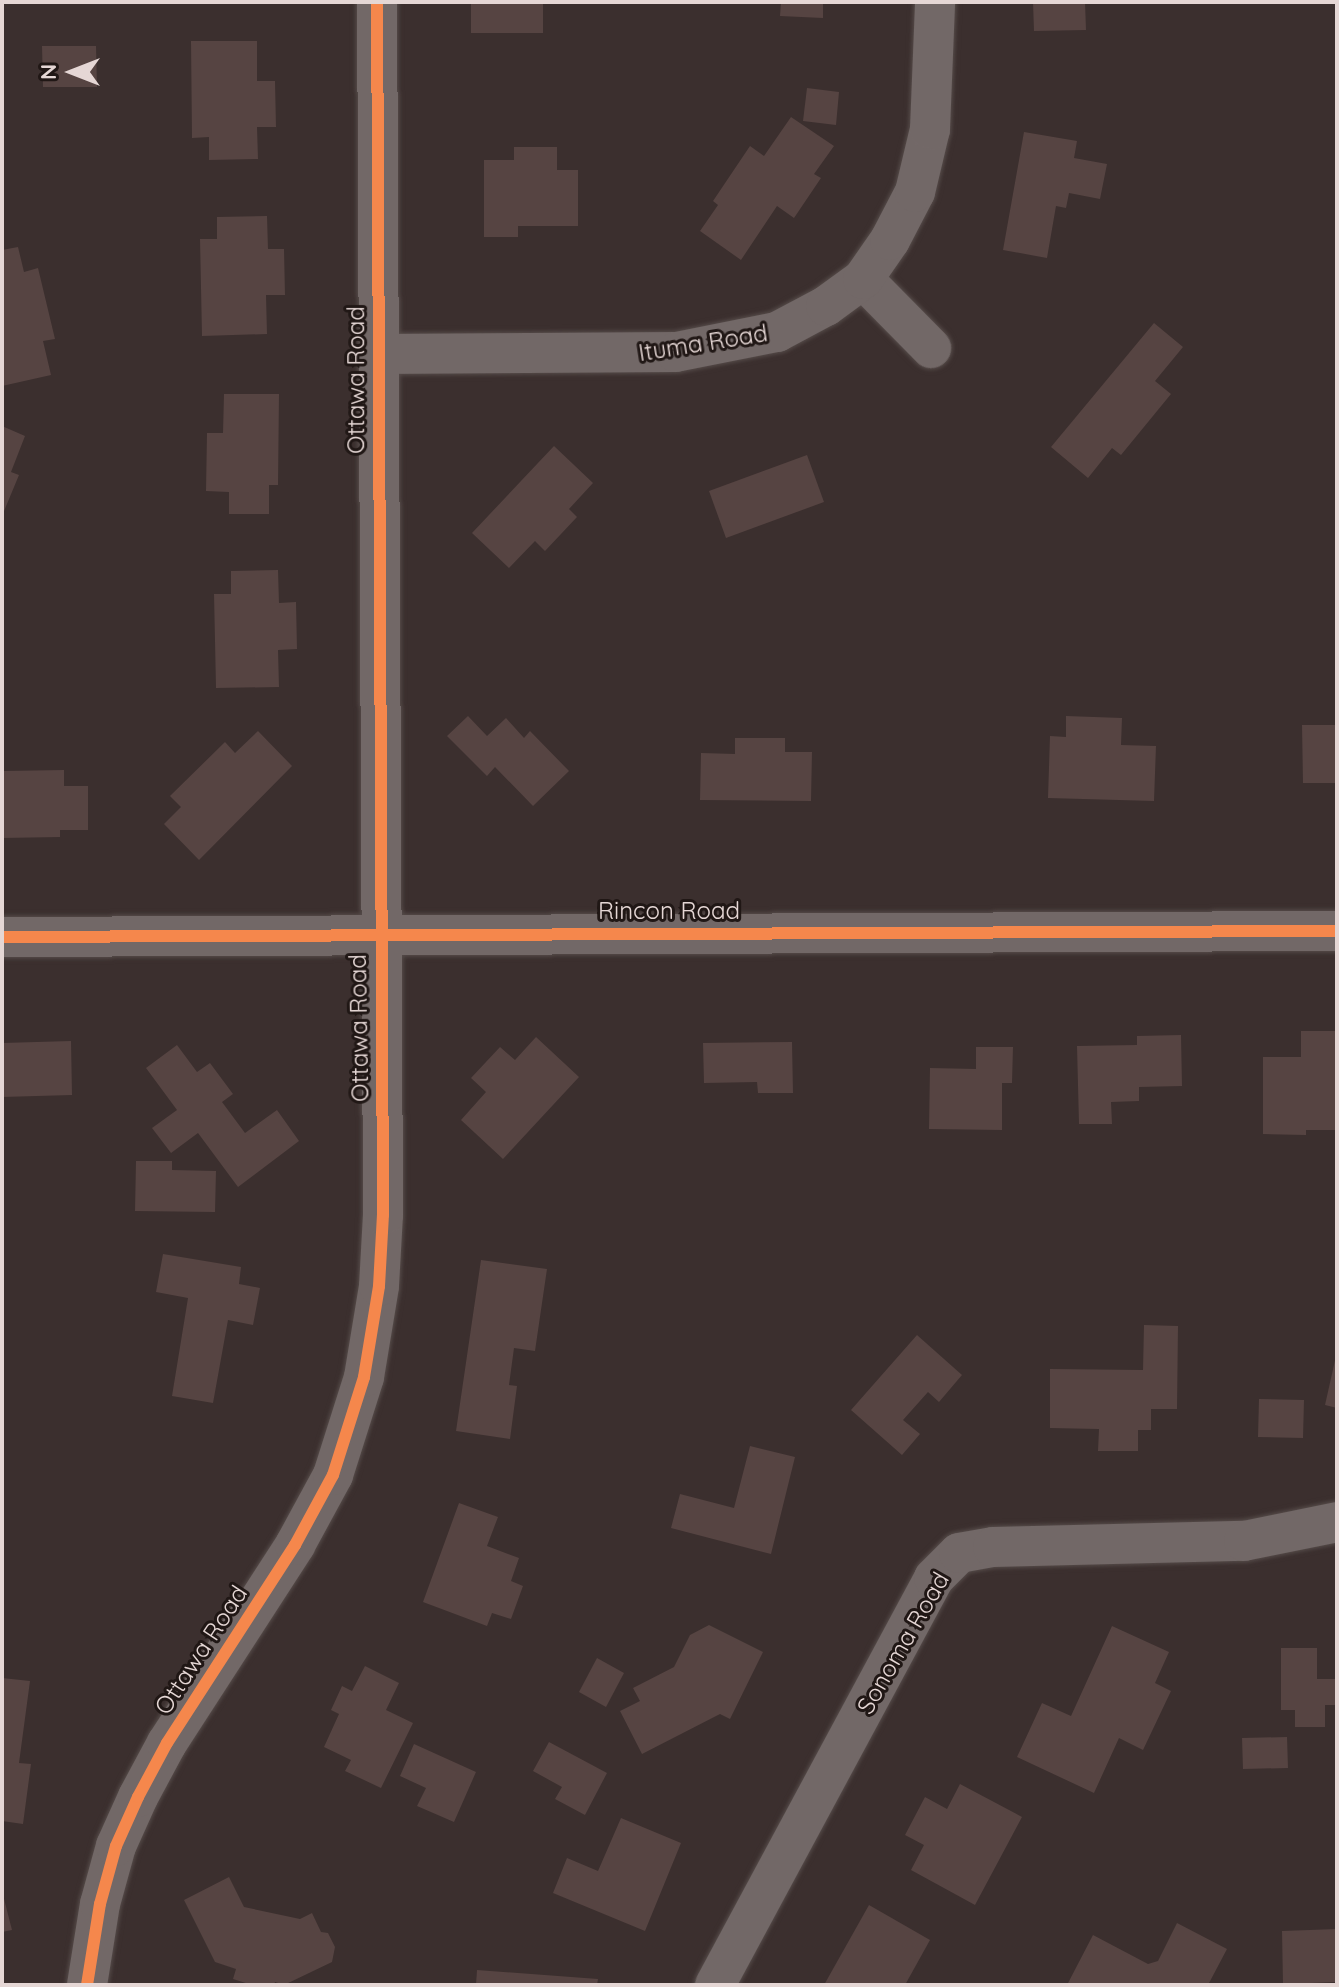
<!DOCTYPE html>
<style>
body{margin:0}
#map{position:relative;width:1339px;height:1987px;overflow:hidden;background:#3b2f2e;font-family:Quicksand,sans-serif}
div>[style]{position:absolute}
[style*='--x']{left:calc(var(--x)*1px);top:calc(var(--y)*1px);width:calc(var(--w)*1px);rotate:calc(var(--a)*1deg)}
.building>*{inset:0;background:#564442}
.roads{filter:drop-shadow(0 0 2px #554b49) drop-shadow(0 0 2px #554b49)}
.minor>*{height:40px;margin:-20px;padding:0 20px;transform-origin:20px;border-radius:20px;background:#726867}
.cycleway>*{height:12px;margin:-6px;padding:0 6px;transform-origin:6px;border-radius:6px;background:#f5874c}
span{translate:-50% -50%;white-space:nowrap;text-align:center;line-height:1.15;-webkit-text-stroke:6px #201715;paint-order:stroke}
.street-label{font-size:24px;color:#e5d7d5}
.frame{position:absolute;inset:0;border:4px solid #e5d7d5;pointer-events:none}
.north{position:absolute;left:32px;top:32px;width:80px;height:80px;-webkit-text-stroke:6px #201715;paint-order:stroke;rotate:270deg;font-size:22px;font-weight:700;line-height:32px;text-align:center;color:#e5d7d5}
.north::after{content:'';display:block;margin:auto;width:28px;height:36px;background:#e5d7d5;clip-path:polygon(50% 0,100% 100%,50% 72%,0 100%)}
</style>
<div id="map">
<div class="building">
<div style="clip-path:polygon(471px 2px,543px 2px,543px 33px,471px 33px)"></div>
<div style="clip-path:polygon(781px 2px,823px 2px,823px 18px,780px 16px)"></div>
<div style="clip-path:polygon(1033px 2px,1085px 2px,1086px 30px,1034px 31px)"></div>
<div style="clip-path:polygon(191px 41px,257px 41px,257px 81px,275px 81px,276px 127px,257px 127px,258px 159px,209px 160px,209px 137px,192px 138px)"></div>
<div style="clip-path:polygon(42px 46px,96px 46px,97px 87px,43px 87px)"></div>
<div style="clip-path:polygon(807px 88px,839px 92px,836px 125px,803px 121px)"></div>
<div style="clip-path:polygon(791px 117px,834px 146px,814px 174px,821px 178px,794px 218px,777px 206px,741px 260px,700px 231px,718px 205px,713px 201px,750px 146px,764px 156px)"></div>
<div style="clip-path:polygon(1024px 132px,1077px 141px,1074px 158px,1107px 164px,1100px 199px,1069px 193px,1066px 208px,1056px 206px,1047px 258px,1003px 250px)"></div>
<div style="clip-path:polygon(514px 147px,557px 147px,557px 170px,578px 170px,578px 226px,518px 226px,518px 237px,484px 237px,484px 160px,514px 160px)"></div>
<div style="clip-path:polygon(267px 216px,268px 249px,284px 249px,285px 295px,266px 295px,267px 334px,202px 336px,200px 239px,217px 239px,217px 217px)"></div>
<div style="clip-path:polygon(18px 247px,24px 272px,38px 268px,55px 339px,43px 341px,51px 375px,2px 386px,2px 250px)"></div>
<div style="clip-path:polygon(1154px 323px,1183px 347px,1155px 381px,1171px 394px,1121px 455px,1112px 448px,1088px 478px,1051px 447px)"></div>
<div style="clip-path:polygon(224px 394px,279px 394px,278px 485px,269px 485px,269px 514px,229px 514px,229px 492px,206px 491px,207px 433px,223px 433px)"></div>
<div style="clip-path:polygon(2px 426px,25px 436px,11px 472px,19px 475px,2px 516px)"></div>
<div style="clip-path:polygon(554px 446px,593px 483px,569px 509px,577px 517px,545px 551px,535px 541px,509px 568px,472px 533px)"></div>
<div style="clip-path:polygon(807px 455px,824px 502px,726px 538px,709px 491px)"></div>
<div style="clip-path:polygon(278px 570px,279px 603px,296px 602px,297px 649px,278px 650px,279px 687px,216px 688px,214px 594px,231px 594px,231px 571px)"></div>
<div style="clip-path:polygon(468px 716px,487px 736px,506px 718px,524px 738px,530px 731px,569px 771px,533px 806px,495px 767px,487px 776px,447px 736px)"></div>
<div style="clip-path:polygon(1066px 716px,1122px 718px,1121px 745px,1156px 746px,1154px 801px,1048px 798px,1050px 736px,1066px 737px)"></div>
<div style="clip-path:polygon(1302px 725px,1337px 725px,1337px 783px,1303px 783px)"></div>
<div style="clip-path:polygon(258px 731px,292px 766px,199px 860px,164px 824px,181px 807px,170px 796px,225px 742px,235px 753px)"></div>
<div style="clip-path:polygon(735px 738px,785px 738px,785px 752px,812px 752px,811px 801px,700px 800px,701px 753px,735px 754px)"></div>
<div style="clip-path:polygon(64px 770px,64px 786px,88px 786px,88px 830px,60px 830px,60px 837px,2px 838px,4px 771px)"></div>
<div style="clip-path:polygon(1301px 1031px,1337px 1031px,1337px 1130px,1306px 1130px,1306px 1135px,1263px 1134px,1263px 1057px,1301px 1057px)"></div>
<div style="clip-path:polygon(1181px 1035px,1182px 1086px,1139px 1087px,1139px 1101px,1111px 1102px,1112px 1124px,1079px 1124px,1077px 1046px,1137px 1045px,1137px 1036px)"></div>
<div style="clip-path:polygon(536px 1037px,579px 1077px,503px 1159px,461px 1120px,486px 1092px,471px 1078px,500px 1047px,515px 1060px)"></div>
<div style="clip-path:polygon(71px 1041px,72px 1095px,2px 1097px,2px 1043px)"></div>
<div style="clip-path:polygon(792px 1042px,793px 1093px,758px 1093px,757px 1082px,704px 1083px,703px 1043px)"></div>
<div style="clip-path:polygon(177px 1045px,197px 1072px,210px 1063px,233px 1094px,222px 1102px,245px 1133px,277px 1110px,299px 1141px,238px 1187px,198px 1133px,171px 1153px,152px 1128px,177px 1110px,146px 1068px)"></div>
<div style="clip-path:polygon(976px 1047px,1013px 1047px,1012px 1083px,1002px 1083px,1002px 1130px,929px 1129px,930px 1068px,976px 1069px)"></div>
<div style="clip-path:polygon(136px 1161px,172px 1161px,172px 1170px,216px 1171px,215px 1212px,135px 1211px)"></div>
<div style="clip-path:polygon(163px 1254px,241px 1267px,239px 1284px,260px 1288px,253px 1325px,228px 1320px,213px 1403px,172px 1396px,188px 1298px,156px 1292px)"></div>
<div style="clip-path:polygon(481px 1260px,547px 1269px,535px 1351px,514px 1348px,509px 1385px,517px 1386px,510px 1439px,456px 1431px)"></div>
<div style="clip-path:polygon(1144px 1325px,1178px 1326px,1177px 1409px,1151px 1409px,1151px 1430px,1138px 1430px,1138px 1451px,1098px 1451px,1099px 1429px,1050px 1428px,1050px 1369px,1143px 1370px)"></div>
<div style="clip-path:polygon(917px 1335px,962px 1375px,939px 1402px,928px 1392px,903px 1420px,920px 1434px,902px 1455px,851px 1410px)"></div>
<div style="clip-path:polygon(1336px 1356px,1337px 1356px,1337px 1408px,1325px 1405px)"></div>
<div style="clip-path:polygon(1259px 1399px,1304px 1400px,1303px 1438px,1258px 1437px)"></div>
<div style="clip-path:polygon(750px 1446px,795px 1457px,771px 1554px,671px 1528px,680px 1494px,734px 1508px)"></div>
<div style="clip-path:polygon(459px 1503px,498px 1517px,487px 1546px,519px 1558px,511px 1581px,523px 1586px,511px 1619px,492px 1613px,487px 1626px,423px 1602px)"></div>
<div style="clip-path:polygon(709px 1625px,763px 1652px,730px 1719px,720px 1714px,642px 1754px,620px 1711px,640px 1701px,633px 1688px,674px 1667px,690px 1635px)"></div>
<div style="clip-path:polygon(1112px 1626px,1169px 1652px,1155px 1683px,1171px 1691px,1143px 1750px,1119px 1738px,1094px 1793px,1017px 1757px,1042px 1703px,1071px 1716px)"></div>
<div style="clip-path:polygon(1281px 1648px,1317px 1648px,1317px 1679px,1337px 1679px,1337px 1705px,1325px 1705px,1325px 1727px,1295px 1727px,1295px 1710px,1281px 1710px)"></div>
<div style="clip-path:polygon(597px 1658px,624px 1673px,606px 1707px,579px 1692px)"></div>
<div style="clip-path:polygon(365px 1666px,399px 1683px,386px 1710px,413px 1723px,381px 1788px,345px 1771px,351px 1760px,324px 1747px,339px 1714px,331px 1710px,342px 1686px,352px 1691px)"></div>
<div style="clip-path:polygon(2px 1678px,30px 1681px,19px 1763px,31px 1764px,23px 1824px,2px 1821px)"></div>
<div style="clip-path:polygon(1287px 1737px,1288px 1768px,1243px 1769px,1242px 1738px)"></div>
<div style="clip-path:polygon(549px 1742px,607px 1773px,585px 1815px,555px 1799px,562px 1787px,533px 1771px)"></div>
<div style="clip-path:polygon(414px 1744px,476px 1772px,454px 1822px,417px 1806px,426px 1788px,400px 1776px)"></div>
<div style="clip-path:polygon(960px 1784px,1022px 1817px,975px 1905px,911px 1870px,924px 1845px,905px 1835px,925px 1797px,947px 1809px)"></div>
<div style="clip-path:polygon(621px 1818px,681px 1843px,645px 1931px,553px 1893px,567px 1858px,598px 1871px)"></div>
<div style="clip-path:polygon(229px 1877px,244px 1907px,300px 1919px,312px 1913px,321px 1932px,328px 1933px,335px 1947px,332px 1962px,284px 1985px,275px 1982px,274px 1985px,252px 1985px,233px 1979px,236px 1969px,215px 1962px,184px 1900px)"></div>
<div style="clip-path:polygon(2px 1891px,12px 1930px,2px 1932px)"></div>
<div style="clip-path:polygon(869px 1905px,930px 1940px,905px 1985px,824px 1985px)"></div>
<div style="clip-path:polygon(1177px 1923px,1227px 1949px,1208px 1985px,1067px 1985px,1093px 1935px,1148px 1964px,1158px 1961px)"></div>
<div style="clip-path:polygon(1337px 1929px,1337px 1982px,1283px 1984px,1282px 1931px)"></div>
<div style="clip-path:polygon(477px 1970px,598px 1979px,597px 1985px,476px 1985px)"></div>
</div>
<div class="roads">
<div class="minor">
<div style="--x:863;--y:279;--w:97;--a:45.4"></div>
<div style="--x:378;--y:354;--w:298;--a:-0.4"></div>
<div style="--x:676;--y:352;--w:103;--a:-11.2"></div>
<div style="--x:777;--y:332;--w:55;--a:-28"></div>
<div style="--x:826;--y:306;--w:46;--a:-36.1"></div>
<div style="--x:863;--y:279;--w:47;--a:-55.3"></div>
<div style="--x:890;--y:240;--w:54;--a:-62.5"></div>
<div style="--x:915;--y:192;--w:65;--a:-76.6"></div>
<div style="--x:930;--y:129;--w:127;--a:-87.7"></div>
<div style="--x:2;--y:937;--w:1335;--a:-0.26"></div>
<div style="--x:87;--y:1985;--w:82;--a:-80.9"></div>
<div style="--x:100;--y:1904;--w:60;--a:-74.6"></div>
<div style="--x:116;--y:1846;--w:54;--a:-65.8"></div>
<div style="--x:138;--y:1797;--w:61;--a:-61.8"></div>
<div style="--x:167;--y:1743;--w:236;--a:-57.1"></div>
<div style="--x:295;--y:1545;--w:80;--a:-61.5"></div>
<div style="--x:333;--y:1475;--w:103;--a:-72.4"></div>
<div style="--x:364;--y:1377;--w:92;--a:-80.6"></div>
<div style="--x:379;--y:1286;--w:71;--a:-86.8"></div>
<div style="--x:383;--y:1215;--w:1213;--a:-90.28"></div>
<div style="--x:715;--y:1985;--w:462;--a:-61.7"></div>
<div style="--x:934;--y:1578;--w:35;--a:-45"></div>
<div style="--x:959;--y:1553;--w:35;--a:-10"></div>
<div style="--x:993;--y:1547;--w:251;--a:-1.4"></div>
<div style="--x:1244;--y:1541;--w:95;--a:-11.5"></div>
</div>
</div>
<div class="cycleway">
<div style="--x:2;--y:937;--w:1335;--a:-0.26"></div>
<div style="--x:87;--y:1985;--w:82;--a:-80.9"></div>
<div style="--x:100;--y:1904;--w:60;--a:-74.6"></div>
<div style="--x:116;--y:1846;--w:54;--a:-65.8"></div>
<div style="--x:138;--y:1797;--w:61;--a:-61.8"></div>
<div style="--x:167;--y:1743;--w:236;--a:-57.1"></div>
<div style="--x:295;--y:1545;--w:80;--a:-61.5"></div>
<div style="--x:333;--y:1475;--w:103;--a:-72.4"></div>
<div style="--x:364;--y:1377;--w:92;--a:-80.6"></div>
<div style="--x:379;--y:1286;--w:71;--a:-86.8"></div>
<div style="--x:383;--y:1215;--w:1213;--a:-90.28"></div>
</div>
<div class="street-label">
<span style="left:703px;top:343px;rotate:-9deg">Ituma Road</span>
<span style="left:356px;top:380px;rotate:-90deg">Ottawa Road</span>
<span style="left:669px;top:911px">Rincon Road</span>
<span style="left:359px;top:1028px;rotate:-91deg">Ottawa Road</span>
<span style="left:903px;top:1643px;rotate:-60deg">Sonoma Road</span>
<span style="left:201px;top:1650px;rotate:-57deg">Ottawa Road</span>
</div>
<div class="frame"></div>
<div class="north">N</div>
</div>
